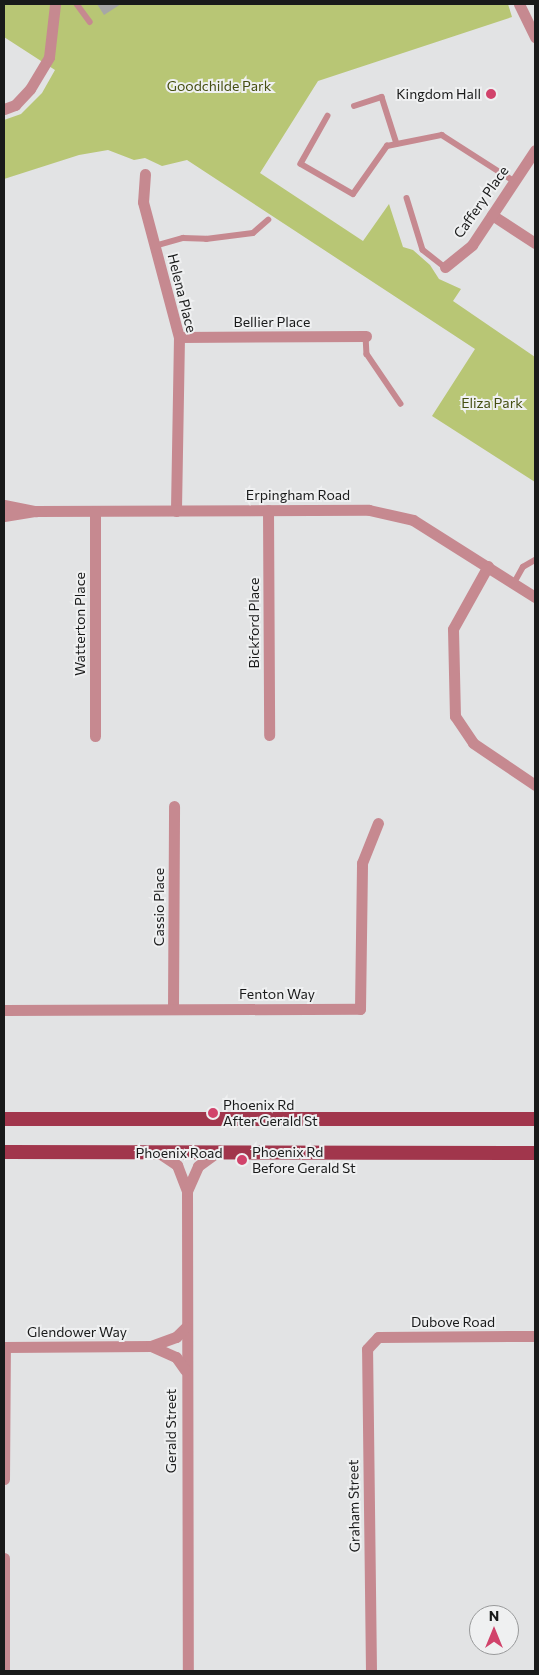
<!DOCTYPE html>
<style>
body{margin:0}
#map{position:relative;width:539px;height:1675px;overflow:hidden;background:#e2e3e4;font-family:Commissioner,sans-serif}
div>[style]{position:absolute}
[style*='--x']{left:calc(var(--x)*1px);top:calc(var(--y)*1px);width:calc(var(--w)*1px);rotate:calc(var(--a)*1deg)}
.green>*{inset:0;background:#b8c675}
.building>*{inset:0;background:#a7a6a6}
.service>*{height:5.5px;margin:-2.75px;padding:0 2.75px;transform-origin:2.75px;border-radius:2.75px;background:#c68990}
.minor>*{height:11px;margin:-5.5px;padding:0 5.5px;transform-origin:5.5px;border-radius:5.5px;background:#c68990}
.primary>*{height:14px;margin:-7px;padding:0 7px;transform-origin:7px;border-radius:7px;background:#a1364c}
.dots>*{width:14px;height:14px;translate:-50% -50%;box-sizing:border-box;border:2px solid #eff0f1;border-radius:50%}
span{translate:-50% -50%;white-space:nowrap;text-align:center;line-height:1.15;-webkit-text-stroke:4px #eff0f1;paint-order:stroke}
.park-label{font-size:14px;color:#464f12}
.poi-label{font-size:14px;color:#191a1a}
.right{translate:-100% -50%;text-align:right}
.left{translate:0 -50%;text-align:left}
.street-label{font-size:14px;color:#191a1a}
.frame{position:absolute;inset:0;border:5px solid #191a1a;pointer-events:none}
.north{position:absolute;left:469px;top:1605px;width:50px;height:50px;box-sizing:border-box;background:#eff0f1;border:1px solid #999a9b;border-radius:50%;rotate:0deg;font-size:14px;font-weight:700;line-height:20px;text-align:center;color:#191a1a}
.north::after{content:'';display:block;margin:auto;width:18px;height:22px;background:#d1436b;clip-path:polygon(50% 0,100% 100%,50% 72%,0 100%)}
</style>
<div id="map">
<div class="green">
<div style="clip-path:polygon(4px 4px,508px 4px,512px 17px,318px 81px,260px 173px,363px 241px,389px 204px,403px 247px,413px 250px,430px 265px,439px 279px,461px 289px,453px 301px,535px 357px,535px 482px,432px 416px,475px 349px,187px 160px,162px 166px,145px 158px,134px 160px,108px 150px,79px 155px,4px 179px,4px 120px,21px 114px,42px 93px,55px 70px,4px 37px)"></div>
</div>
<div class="building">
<div style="clip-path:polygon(97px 4px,121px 4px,104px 15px)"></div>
</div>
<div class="service">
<div style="--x:77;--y:4;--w:22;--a:54"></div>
<div style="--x:354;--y:106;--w:29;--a:-18"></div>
<div style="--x:382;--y:97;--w:49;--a:72.3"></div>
<div style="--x:328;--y:116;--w:55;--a:119.4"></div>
<div style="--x:301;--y:164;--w:60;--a:30"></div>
<div style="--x:353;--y:194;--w:59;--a:-54.7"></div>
<div style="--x:387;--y:146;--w:56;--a:-11.3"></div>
<div style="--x:442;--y:135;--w:85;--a:32.6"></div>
<div style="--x:407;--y:198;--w:54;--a:72.9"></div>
<div style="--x:423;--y:250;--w:28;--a:38"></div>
<div style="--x:155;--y:246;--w:29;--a:-16"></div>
<div style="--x:183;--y:238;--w:23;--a:2"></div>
<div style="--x:206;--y:239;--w:47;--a:-7.3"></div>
<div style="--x:253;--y:233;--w:20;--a:-41"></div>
<div style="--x:366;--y:336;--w:18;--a:87"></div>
<div style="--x:367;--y:354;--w:60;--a:55.8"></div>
<div style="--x:514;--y:583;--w:18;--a:-61"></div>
<div style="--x:523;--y:567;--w:14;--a:-30"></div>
</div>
<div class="minor">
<div style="--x:519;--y:4;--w:37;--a:64"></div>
<div style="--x:4;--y:109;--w:12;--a:-20"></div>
<div style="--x:15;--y:105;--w:22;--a:-47"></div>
<div style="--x:30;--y:89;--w:37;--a:-59"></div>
<div style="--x:49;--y:57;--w:53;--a:-83.5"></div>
<div style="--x:145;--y:174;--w:28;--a:94"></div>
<div style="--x:143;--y:202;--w:140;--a:75.1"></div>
<div style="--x:179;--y:337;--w:174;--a:91"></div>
<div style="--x:492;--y:215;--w:51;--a:33.1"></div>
<div style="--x:445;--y:267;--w:35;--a:-39"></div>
<div style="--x:472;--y:245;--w:114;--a:-56.4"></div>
<div style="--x:179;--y:337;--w:187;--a:-0.3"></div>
<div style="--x:4;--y:505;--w:33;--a:11"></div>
<div style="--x:36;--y:511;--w:333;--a:-0.2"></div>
<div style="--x:369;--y:510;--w:45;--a:12.8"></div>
<div style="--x:413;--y:520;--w:144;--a:32.3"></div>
<div style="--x:268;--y:510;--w:225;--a:89.7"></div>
<div style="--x:95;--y:511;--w:225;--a:90"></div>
<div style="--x:4;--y:516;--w:31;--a:-9"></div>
<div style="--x:488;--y:566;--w:72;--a:119.1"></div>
<div style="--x:453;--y:629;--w:87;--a:88.7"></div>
<div style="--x:455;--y:716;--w:32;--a:56"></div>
<div style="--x:473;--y:743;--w:75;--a:34.1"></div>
<div style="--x:173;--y:1009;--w:203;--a:-89.7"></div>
<div style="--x:4;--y:1010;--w:356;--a:-0.2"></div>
<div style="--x:360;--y:1009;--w:146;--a:-89.2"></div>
<div style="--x:362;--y:863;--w:43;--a:-68.2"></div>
<div style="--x:159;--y:1153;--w:22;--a:34"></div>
<div style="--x:177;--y:1165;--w:28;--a:69"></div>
<div style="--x:187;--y:1191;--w:480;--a:89.9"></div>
<div style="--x:187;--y:1191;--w:27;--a:-66"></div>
<div style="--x:198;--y:1166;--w:22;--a:-36"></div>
<div style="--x:151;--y:1346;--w:27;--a:24"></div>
<div style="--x:176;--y:1357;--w:16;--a:55"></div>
<div style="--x:4;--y:1347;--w:147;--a:-0.4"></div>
<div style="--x:151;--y:1346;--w:27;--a:-20"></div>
<div style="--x:176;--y:1337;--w:14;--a:-45"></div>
<div style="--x:4;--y:1479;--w:132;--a:-89.6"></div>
<div style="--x:4;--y:1558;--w:113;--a:90"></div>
<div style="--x:371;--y:1671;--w:322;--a:-90.7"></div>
<div style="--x:367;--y:1349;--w:16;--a:-47"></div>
<div style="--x:378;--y:1337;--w:157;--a:-0.4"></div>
</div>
<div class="primary">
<div style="--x:4;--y:1119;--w:531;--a:0"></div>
<div style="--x:4;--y:1152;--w:531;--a:0.11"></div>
</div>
<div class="dots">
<div style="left:491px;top:94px;background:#d1436b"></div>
<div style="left:213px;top:1113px;background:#d1436b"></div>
<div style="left:242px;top:1160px;background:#d1436b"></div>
</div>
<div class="park-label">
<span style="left:219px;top:86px">Goodchilde Park</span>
<span style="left:492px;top:403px">Eliza Park</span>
</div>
<div class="poi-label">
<span class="right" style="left:481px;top:94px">Kingdom Hall</span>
<span class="left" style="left:223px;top:1113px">Phoenix Rd<br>After Gerald St</span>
<span class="left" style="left:252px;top:1160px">Phoenix Rd<br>Before Gerald St</span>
</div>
<div class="street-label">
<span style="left:481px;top:202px;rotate:-55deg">Caffery Place</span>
<span style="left:182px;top:293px;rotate:76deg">Helena Place</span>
<span style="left:272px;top:322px">Bellier Place</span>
<span style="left:298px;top:495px">Erpingham Road</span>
<span style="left:254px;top:623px;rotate:-90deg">Bickford Place</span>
<span style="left:80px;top:624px;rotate:-90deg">Watterton Place</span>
<span style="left:159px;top:907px;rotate:-90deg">Cassio Place</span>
<span style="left:277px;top:994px">Fenton Way</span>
<span style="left:179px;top:1153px">Phoenix Road</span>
<span style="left:453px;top:1322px">Dubove Road</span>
<span style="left:77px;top:1332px">Glendower Way</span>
<span style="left:171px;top:1431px;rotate:-90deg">Gerald Street</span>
<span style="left:354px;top:1506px;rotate:-91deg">Graham Street</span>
</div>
<div class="frame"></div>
<div class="north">N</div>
</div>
